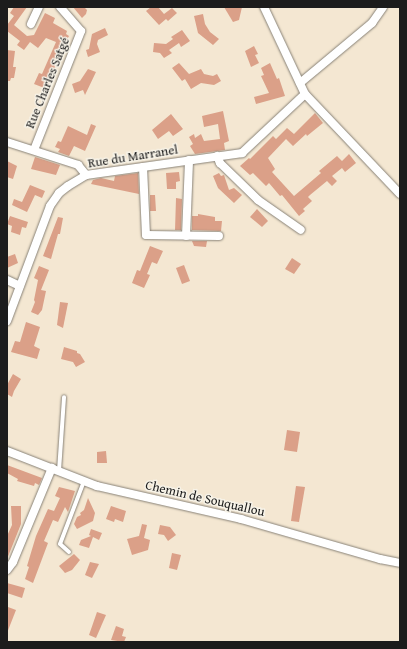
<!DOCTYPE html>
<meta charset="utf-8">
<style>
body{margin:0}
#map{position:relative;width:407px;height:649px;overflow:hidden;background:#f4e7d2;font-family:"Gentium Book Plus",serif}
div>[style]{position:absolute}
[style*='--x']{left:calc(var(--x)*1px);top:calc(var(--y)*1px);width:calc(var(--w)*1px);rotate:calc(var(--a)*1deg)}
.stream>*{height:2px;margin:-1px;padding:0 1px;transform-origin:1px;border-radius:1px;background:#68b1e0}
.building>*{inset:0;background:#dba088}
.roads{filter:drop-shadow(0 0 1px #888277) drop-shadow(0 0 1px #888277)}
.lane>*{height:4px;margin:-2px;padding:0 2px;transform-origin:2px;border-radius:2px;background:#fff}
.street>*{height:8px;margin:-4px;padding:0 4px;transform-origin:4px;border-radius:4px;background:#fff}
span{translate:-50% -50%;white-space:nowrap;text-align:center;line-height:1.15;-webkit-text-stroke:3px #f7f3e8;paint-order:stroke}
.street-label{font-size:13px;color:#1c1c1c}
.frame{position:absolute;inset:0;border:8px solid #1c1c1c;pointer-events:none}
</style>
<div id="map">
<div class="stream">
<div style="--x:400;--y:7;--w:1;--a:90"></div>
</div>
<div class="building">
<div style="clip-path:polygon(14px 7px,27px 7px,14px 25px,27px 36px,34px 35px,45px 13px,55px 18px,53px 23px,67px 31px,66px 34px,69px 36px,65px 44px,64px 43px,54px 69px,52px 68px,48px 78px,51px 79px,47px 89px,34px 84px,39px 73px,42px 74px,56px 42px,46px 38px,38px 48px,30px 42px,24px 50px,17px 45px,20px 41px,7px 31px,7px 25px,14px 16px,10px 13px)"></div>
<div style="clip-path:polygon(73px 7px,84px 7px,87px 10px,86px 14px,82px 18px)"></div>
<div style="clip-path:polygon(151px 7px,158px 7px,164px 14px,172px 8px,177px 13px,168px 21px,166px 19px,159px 25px,146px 11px)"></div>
<div style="clip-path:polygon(224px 7px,242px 7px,239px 20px,233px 22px)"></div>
<div style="clip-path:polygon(203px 14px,205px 24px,210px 32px,219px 39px,213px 45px,198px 33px,194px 16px)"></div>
<div style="clip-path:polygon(105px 28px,108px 35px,98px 40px,97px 44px,100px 52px,88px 57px,86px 50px,89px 49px,92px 34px)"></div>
<div style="clip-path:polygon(182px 30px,190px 41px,181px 47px,179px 43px,169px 50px,172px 53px,164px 58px,160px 53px,153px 52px,154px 43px,166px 44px,173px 39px,171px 37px)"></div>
<div style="clip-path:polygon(254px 46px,258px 54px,255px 55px,259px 63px,251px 67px,245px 51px)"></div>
<div style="clip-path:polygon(7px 50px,15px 51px,13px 67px,16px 67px,14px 78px,11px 78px,10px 81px,7px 81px)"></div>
<div style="clip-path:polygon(179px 63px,189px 74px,201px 69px,204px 74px,213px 76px,217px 74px,221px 81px,214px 85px,201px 83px,191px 89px,185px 79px,182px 81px,172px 68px)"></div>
<div style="clip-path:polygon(270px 63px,277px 79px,279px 78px,285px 96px,256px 104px,254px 97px,269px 93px,261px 76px,264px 75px,261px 68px)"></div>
<div style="clip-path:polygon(88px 69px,96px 72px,85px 95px,83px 90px,75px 93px,72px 84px,80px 81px)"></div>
<div style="clip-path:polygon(223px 111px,229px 141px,224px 143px,225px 150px,195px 154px,190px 146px,193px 144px,189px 137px,194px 134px,195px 138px,201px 134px,204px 141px,220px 139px,218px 124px,204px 127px,202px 116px)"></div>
<div style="clip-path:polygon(315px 113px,323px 123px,307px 136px,306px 134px,293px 146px,286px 139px,268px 158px,275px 169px,272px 172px,294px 196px,321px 173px,319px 171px,337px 156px,342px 161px,349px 154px,356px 163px,345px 172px,342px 168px,332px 176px,337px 181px,332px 186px,327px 181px,310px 195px,308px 197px,312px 201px,303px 209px,305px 211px,299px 216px,282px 195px,280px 196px,269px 183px,266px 186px,253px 173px,250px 175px,240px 166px,249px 158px,250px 159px,273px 136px,276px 139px,287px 128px,294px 134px)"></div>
<div style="clip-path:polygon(171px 114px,183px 129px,173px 136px,169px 131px,158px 139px,152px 130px)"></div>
<div style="clip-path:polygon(91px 124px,96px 126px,85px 151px,74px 146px,69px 156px,58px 152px,60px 149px,55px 147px,58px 141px,61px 142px,68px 126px,87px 135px)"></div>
<div style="clip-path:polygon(35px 157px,60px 165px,56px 175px,31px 169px)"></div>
<div style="clip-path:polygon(7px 161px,17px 166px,13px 179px,7px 177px)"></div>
<div style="clip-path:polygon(179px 172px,180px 181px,176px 182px,176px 189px,167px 189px,166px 173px)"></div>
<div style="clip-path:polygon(138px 173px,139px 194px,91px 184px,93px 180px,101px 178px,114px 181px,115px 176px)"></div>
<div style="clip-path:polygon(219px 173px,221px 176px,224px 175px,229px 190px,234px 188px,242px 195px,234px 203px,218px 188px,213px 176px)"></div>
<div style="clip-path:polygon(30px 185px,45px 191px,42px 198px,35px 195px,27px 212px,12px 205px,14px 199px,22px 202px)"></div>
<div style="clip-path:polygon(150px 195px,155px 195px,156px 211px,150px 211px)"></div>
<div style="clip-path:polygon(176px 198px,182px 199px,181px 230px,175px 230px)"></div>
<div style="clip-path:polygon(257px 209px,268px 221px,262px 227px,250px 217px)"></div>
<div style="clip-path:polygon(198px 214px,215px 217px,215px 221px,222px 221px,221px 231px,192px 230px,192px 216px,198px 216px)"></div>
<div style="clip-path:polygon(10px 216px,28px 222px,26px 228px,22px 227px,20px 235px,11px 232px,12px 226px,7px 224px)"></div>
<div style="clip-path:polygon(58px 217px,63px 218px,60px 234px,58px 234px,51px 259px,43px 256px)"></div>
<div style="clip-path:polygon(192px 241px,207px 241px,206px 247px,194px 246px)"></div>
<div style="clip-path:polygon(150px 246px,163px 251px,157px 264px,152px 262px,147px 274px,150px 275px,144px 288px,132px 283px,137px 270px,140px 271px)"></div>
<div style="clip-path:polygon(15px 254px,18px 263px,7px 268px,7px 257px)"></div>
<div style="clip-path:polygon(292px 258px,301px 264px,294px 274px,285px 269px)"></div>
<div style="clip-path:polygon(184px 265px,190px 281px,182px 284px,176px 268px)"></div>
<div style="clip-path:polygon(39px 266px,49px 270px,41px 290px,46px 291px,42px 310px,38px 315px,31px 312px,35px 302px,34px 300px,38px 280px,34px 278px)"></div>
<div style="clip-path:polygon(60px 302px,68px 303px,63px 328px,57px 325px)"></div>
<div style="clip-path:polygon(26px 322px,40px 327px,34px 346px,40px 349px,37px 359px,11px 352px,15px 341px,20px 342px)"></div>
<div style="clip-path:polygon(64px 347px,77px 351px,77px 353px,80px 354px,85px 362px,76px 367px,73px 362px,61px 359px)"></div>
<div style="clip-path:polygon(13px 374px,21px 379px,14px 391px,12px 397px,7px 394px,7px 385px)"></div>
<div style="clip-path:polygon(287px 430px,300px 432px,297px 452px,284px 450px)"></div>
<div style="clip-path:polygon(106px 451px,107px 463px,97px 463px,97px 452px)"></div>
<div style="clip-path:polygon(7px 465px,42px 478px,39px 485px,35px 483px,34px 486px,17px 481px,18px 479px,7px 473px)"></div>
<div style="clip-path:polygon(296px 486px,305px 487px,299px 522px,291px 521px)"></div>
<div style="clip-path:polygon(59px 487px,75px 491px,68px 512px,65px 507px,58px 522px,53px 520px,44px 541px,48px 543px,33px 583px,25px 579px,29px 567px,27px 566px,36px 536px,48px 509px,54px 511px,60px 498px,55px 496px)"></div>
<div style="clip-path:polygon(88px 498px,95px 513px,93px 521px,77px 529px,74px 524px,77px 517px,81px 515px,80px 513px,84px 510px)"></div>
<div style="clip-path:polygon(11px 506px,21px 506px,21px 524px,7px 559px,7px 536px,12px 525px)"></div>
<div style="clip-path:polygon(111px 506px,126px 511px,123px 522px,115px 519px,114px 522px,106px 519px)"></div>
<div style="clip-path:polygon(142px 524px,147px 525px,144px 538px,150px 540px,148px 550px,132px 555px,127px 539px,139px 536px)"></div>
<div style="clip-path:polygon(160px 525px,170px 527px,176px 535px,168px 541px,164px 535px,158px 534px)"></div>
<div style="clip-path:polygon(91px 529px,102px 533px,99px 540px,93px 537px,89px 548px,79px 545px,81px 540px,91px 536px,89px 535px)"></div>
<div style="clip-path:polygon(172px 553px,181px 555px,177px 570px,169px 568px)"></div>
<div style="clip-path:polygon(74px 554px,80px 560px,72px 570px,65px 573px,59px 566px)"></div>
<div style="clip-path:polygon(90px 562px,99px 564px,92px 578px,85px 575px)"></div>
<div style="clip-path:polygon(7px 583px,25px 588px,22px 598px,7px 593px)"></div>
<div style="clip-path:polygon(8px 607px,16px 610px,7px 633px,7px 610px)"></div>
<div style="clip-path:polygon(97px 612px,106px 615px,96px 638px,89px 635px)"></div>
<div style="clip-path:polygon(116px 626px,124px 629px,122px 636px,126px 637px,124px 642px,111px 640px)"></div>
</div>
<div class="roads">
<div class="lane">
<div style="--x:59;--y:471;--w:74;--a:-86.1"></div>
<div style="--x:69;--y:552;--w:12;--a:-138"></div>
<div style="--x:60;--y:544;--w:67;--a:-69.1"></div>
</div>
<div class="street">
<div style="--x:264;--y:7;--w:96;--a:64.8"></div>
<div style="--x:305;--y:94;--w:138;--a:46.5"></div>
<div style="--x:31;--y:24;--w:19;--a:-65"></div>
<div style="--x:300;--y:83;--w:94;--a:-39.8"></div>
<div style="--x:372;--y:23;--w:19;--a:-55"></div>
<div style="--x:7;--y:142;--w:75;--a:17.9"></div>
<div style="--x:78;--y:165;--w:13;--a:51"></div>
<div style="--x:34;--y:150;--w:128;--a:-68.4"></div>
<div style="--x:81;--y:31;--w:32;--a:-131"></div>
<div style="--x:217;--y:156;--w:8;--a:67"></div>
<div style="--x:220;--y:163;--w:53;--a:44.2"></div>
<div style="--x:258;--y:200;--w:52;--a:34.9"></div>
<div style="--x:143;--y:167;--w:68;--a:87.5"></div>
<div style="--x:146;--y:235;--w:73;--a:0.8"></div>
<div style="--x:186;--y:236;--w:76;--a:-87.7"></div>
<div style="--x:7;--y:280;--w:14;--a:25"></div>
<div style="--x:7;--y:321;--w:123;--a:-69.5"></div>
<div style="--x:50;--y:206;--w:16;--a:-55"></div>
<div style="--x:59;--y:193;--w:11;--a:-38"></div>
<div style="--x:68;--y:186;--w:21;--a:-31"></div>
<div style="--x:86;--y:175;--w:158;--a:-8"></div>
<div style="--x:242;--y:153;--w:86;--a:-43.1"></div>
<div style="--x:7;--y:451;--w:97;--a:21.3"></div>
<div style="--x:97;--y:486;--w:148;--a:12.9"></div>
<div style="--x:241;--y:519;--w:145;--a:16.1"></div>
<div style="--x:380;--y:559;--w:20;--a:11"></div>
<div style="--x:7;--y:570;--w:10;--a:-53"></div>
<div style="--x:13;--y:562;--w:102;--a:-67.5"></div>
</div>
</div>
<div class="street-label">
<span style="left:48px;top:83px;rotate:-68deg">Rue Charles Satgé</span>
<span style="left:133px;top:157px;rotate:-9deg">Rue du Marranel</span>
<span style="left:205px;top:499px;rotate:13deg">Chemin de Souquallou</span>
</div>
<div class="frame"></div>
</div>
